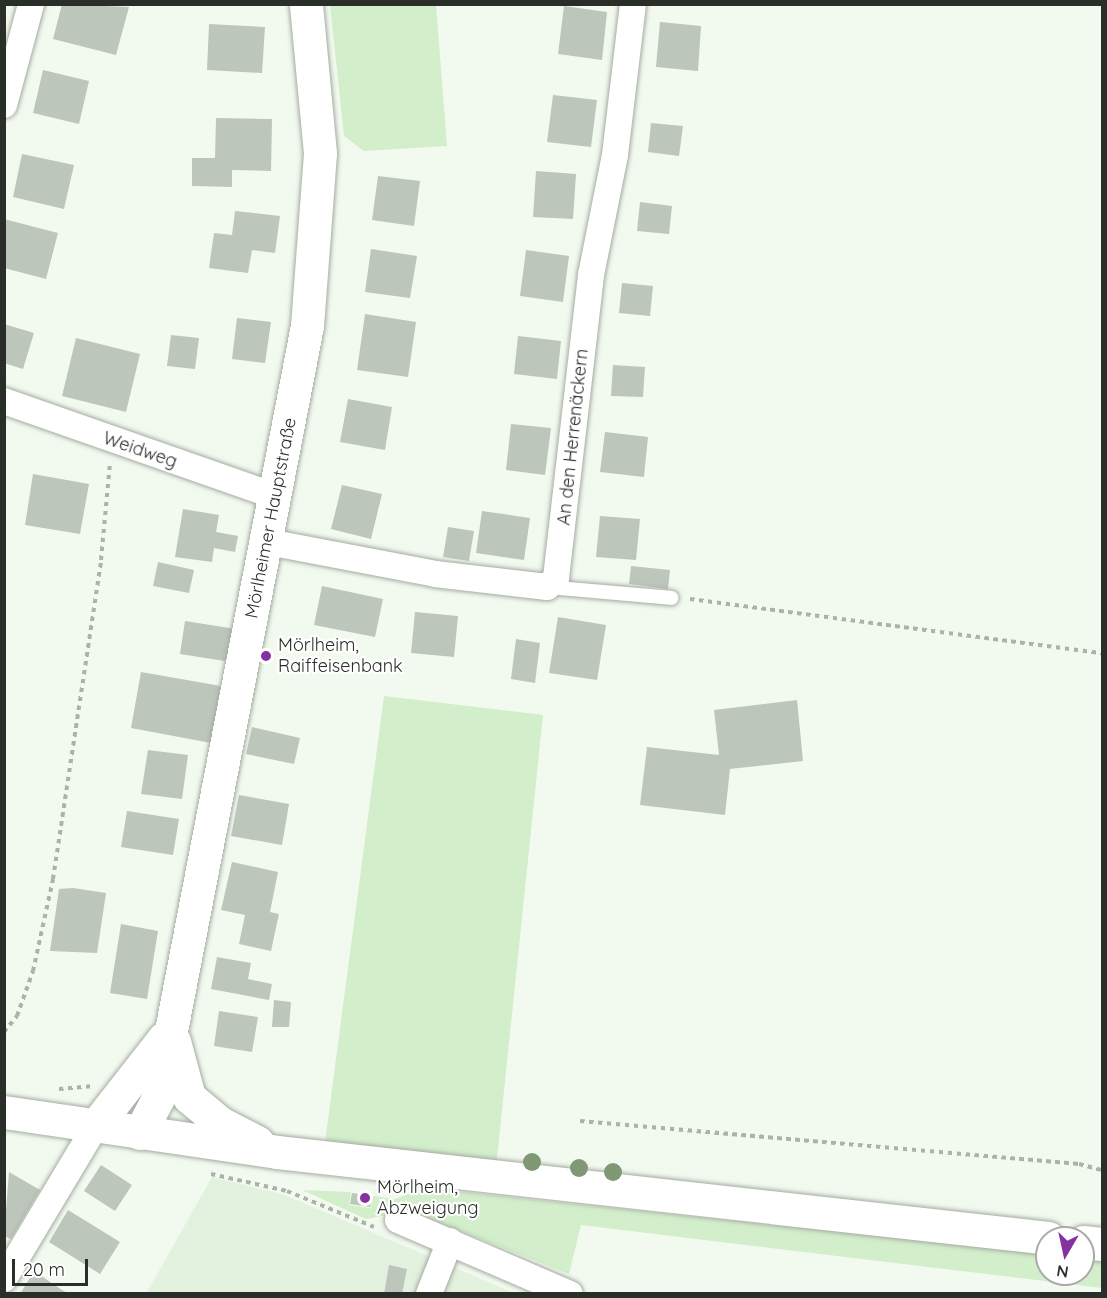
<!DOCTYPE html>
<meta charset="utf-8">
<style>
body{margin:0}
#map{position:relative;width:1107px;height:1298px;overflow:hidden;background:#f2faef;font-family:Quicksand,sans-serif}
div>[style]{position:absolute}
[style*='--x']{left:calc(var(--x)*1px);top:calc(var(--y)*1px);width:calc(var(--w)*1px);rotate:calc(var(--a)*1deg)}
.built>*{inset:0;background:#e3f1df}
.green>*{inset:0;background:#d3eeca}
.building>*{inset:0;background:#bdc6ba}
.path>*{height:4px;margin-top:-2px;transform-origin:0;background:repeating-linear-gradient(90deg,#abb2a9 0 4.5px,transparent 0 9px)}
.roads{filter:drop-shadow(0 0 2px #a4aca1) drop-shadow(0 0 2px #a4aca1)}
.lane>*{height:14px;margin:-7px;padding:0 7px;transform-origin:7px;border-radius:7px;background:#fff}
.street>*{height:26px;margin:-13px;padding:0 13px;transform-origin:13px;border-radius:13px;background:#fff}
.secondary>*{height:33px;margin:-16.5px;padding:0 16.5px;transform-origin:16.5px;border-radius:16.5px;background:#fff}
.trees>*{width:18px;height:18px;margin:-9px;border-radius:50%;background:#809875}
.dots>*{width:16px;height:16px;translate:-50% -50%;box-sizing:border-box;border:3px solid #fff;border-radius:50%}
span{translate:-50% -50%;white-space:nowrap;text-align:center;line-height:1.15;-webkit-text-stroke:4.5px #fff;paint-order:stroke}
.street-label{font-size:18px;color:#2a2e29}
.poi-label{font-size:18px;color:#2a2e29}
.left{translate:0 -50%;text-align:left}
.frame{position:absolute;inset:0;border:6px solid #2a2e29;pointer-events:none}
.north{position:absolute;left:1035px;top:1226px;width:60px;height:60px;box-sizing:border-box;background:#fff;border:2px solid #aaaba9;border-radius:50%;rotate:189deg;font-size:16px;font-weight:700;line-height:24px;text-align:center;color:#2a2e29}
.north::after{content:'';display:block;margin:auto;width:21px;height:27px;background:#86319f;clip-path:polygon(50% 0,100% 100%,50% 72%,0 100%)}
.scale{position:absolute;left:12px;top:1259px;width:76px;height:27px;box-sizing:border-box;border:3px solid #2a2e29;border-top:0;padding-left:8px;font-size:18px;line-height:21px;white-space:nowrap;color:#2a2e29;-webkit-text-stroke:4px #fff;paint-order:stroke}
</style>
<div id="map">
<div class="built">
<div style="clip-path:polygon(212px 1177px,285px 1195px,514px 1293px,146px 1294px)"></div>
</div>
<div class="green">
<div style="clip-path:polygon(330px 5px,436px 5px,447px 146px,364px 151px,344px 136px)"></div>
<div style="clip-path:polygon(384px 696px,543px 715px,495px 1178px,323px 1157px)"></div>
<div style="clip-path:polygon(424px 1188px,1047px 1254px,1047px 1274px,1083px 1274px,1083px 1258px,1102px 1260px,1102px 1288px,581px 1225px,569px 1274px,410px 1211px,366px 1219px,302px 1190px,351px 1192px,349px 1205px,370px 1208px,373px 1196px,395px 1199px)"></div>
</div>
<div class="building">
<div style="clip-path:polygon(62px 4px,129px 7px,116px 55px,53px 39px)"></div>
<div style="clip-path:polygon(564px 6px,607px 12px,602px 60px,558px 54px)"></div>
<div style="clip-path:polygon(660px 22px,701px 26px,698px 71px,656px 67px)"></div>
<div style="clip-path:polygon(209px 24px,265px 27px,262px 73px,207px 70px)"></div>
<div style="clip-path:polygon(43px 70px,89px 81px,79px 124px,33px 113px)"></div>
<div style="clip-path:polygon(553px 95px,597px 100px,591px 147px,547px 142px)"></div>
<div style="clip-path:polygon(216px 118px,272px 119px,271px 171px,232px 170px,232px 187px,192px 186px,192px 158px,215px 158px)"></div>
<div style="clip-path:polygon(651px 123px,683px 126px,679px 156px,648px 152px)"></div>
<div style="clip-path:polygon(22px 154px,74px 165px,64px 209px,13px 197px)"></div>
<div style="clip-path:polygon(536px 171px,576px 174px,573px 219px,533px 217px)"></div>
<div style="clip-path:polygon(378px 176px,420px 181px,414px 226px,372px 220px)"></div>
<div style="clip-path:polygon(640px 202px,672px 206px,669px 234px,637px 231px)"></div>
<div style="clip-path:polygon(235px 211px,280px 216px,275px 253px,252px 250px,248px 273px,209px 268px,214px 233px,232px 235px)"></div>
<div style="clip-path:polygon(4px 219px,58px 233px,46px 279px,4px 268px)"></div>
<div style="clip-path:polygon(371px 249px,417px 256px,410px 298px,365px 292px)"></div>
<div style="clip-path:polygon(526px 250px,569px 256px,563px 302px,520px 296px)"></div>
<div style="clip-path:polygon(622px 283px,653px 286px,650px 316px,619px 313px)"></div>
<div style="clip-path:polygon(365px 314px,416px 322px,408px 377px,357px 370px)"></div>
<div style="clip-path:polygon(237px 318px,271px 322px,265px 363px,232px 359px)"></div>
<div style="clip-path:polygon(4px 324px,34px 333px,23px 369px,4px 363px)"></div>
<div style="clip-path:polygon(171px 335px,199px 338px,195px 369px,167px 366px)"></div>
<div style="clip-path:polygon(518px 336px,561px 341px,557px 379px,514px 374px)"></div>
<div style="clip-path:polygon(76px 338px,140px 354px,126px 412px,62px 396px)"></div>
<div style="clip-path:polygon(613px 365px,645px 367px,643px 397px,611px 396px)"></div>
<div style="clip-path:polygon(348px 399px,392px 407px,385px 450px,340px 442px)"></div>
<div style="clip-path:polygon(511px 424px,551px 428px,545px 475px,506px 470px)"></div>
<div style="clip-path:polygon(605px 432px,648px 437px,644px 477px,600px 472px)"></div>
<div style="clip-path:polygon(33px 474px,89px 484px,80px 534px,25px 525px)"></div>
<div style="clip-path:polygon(342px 485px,382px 494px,371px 539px,331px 529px)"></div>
<div style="clip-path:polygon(183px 509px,219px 515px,216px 532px,238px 536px,235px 552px,214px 548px,212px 562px,175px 557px)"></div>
<div style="clip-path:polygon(482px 511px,530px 518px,524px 560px,476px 553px)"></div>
<div style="clip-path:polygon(600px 516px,640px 519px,636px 560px,596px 557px)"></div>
<div style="clip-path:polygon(448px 527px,474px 531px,469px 561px,443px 557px)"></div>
<div style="clip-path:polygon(158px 562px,194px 570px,189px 593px,153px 586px)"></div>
<div style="clip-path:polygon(631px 566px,670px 570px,668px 589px,629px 584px)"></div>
<div style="clip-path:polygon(322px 586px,383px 599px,375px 637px,314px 625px)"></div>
<div style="clip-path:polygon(415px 612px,458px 616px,454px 657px,411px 653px)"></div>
<div style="clip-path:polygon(558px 617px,606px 625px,597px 680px,549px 673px)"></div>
<div style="clip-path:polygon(185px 621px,236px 629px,231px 662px,180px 654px)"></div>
<div style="clip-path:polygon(516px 639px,540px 643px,535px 683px,511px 679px)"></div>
<div style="clip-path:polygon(141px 672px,221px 686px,211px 743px,131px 728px)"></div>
<div style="clip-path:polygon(797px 700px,803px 761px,730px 769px,725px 815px,640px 805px,647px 747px,719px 755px,714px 710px)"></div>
<div style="clip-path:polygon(252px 727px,300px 738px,294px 764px,246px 754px)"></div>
<div style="clip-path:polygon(148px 750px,188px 755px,182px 799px,141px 794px)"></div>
<div style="clip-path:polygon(239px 795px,289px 804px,282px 845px,231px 836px)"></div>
<div style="clip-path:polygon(127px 811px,179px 819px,173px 855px,121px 847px)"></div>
<div style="clip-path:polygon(232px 862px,278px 872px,270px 912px,279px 914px,271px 951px,239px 944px,245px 915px,221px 910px)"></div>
<div style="clip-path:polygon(73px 888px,106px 893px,97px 953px,50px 951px,59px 889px)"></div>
<div style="clip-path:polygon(121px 924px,158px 931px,147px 999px,110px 993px)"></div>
<div style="clip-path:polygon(217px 957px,251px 963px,248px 979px,272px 984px,269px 1000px,211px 989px)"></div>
<div style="clip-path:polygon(274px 1000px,291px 1002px,289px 1027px,272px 1027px)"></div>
<div style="clip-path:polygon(219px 1011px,258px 1017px,252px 1052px,214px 1046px)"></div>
<div style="clip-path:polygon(101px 1165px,132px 1185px,115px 1211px,84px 1191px)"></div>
<div style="clip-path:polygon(9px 1172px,40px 1190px,11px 1239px,4px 1236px)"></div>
<div style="clip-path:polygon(352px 1193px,372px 1196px,370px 1207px,350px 1204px)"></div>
<div style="clip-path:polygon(68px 1210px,120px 1242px,100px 1274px,49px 1242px)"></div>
<div style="clip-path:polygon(389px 1265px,407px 1269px,402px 1294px,384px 1294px)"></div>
<div style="clip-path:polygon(34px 1271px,62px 1290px,69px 1294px,20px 1294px)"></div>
</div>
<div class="path">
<div style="--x:690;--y:599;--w:416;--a:7.5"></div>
<div style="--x:4;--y:1032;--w:21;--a:-51"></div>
<div style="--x:17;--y:1016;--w:48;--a:-70.4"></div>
<div style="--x:33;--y:971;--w:94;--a:-77.7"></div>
<div style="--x:53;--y:879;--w:323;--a:-81.4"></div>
<div style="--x:101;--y:560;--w:97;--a:-84.7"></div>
<div style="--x:59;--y:1089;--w:32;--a:-5"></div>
<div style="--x:580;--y:1121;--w:501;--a:4.93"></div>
<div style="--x:1079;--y:1164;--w:24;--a:15"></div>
<div style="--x:211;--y:1174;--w:78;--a:12.6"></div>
<div style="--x:287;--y:1191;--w:94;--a:22.5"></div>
</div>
<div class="roads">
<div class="lane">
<div style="--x:547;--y:587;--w:125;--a:5"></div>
</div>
<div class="street">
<div style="--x:4;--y:105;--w:105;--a:-75"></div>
<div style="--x:4;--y:401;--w:287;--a:19.3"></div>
<div style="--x:268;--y:542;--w:170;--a:10.8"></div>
<div style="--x:435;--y:574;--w:113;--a:6.6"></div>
<div style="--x:547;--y:587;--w:13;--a:-45"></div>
<div style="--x:556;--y:578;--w:305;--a:-83.4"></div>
<div style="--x:591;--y:275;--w:122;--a:-78.7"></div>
<div style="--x:615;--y:155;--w:152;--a:-83.2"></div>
<div style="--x:398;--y:1220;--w:187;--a:23.3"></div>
<div style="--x:4;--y:1279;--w:179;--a:-59.1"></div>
<div style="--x:429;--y:1294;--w:57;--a:-68.4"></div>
</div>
<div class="secondary">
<div style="--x:174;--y:1041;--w:58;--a:75"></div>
<div style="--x:189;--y:1097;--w:40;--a:40"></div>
<div style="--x:220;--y:1123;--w:42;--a:27.2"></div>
<div style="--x:4;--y:1112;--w:276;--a:8.3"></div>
<div style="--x:277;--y:1152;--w:776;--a:6.36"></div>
<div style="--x:96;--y:1125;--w:110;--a:-52"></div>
<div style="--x:140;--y:1133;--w:39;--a:-63"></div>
<div style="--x:158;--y:1098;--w:786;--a:-79.08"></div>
<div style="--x:307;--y:326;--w:173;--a:-85.7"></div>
<div style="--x:320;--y:153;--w:150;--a:-95.4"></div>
<div style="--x:1083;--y:1242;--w:19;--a:6"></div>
</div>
</div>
<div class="trees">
<div style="left:532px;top:1162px"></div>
<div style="left:579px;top:1168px"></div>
<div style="left:613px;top:1172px"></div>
</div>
<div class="dots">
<div style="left:266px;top:656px;background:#86319f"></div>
<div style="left:365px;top:1198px;background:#86319f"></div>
</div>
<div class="street-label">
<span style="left:573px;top:437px;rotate:-84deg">An den Herrenäckern</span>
<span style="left:140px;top:450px;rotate:19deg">Weidweg</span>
<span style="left:271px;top:518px;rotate:-79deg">Mörlheimer Hauptstraße</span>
</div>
<div class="poi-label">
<span class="left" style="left:278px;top:656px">Mörlheim,<br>Raiffeisenbank</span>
<span class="left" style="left:377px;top:1198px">Mörlheim,<br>Abzweigung</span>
</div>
<div class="frame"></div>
<div class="north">N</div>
<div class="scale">20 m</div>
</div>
